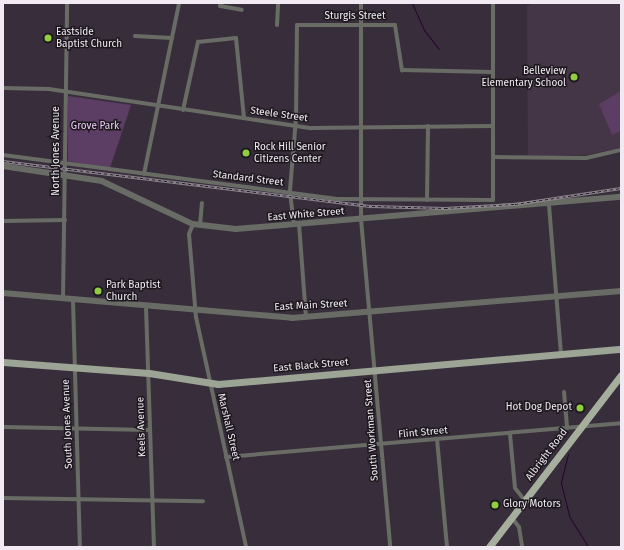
<!DOCTYPE html>
<style>
body{margin:0}
#map{position:relative;width:624px;height:550px;overflow:hidden;background:#382e3b;font-family:"Fira Sans",sans-serif}
div>[style]{position:absolute}
[style*='--x']{left:calc(var(--x)*1px);top:calc(var(--y)*1px);width:calc(var(--w)*1px);rotate:calc(var(--a)*1deg)}
.built>*{inset:0;background:#443647}
.green>*{inset:0;background:#5c3d63}
.stream>*{height:1px;margin:-0.5px;padding:0 0.5px;transform-origin:0.5px;border-radius:0.5px;background:#280131}
.minor>*{height:4px;margin:-2px;padding:0 2px;transform-origin:2px;border-radius:2px;background:#686c65}
.tertiary>*{height:5.5px;margin:-2.75px;padding:0 2.75px;transform-origin:2.75px;border-radius:2.75px;background:#686c65}
.primary>*{height:7px;margin:-3.5px;padding:0 3.5px;transform-origin:3.5px;border-radius:3.5px;background:#9ca495}
.trunk>*{height:7px;margin:-3.5px;padding:0 3.5px;transform-origin:3.5px;border-radius:3.5px;background:#a6af9e}
.rail>*{height:2.5px;margin-top:-1.25px;transform-origin:0;background:repeating-linear-gradient(90deg,#1d181e 0 3px,#8e8690 0 6px);box-sizing:border-box;border-block:1px solid #8e8690}
.dots>*{width:11px;height:11px;translate:-50% -50%;box-sizing:border-box;border:2px solid #1d181e;border-radius:50%}
span{translate:-50% -50%;white-space:nowrap;text-align:center;line-height:1.15;-webkit-text-stroke:3px #1d181e;paint-order:stroke}
.street-label{font-size:10px;color:#f1eaf2}
.poi-label{font-size:10px;color:#f1eaf2}
.left{translate:0 -50%;text-align:left}
.right{translate:-100% -50%;text-align:right}
.park-label{font-size:10px;color:#eccef3}
.frame{position:absolute;inset:0;border:4px solid #f1eaf2;pointer-events:none}
</style>
<div id="map">
<div class="built">
<div style="clip-path:polygon(534px 3px,621px 3px,621px 148px,585px 155px,528px 156px,527px 6px)"></div>
</div>
<div class="green">
<div style="clip-path:polygon(621px 91px,621px 131px,612px 135px,599px 104px)"></div>
<div style="clip-path:polygon(68px 96px,131px 105px,110px 168px,68px 161px)"></div>
</div>
<div class="stream">
<div style="--x:412;--y:3;--w:30;--a:66"></div>
<div style="--x:424;--y:30;--w:24;--a:52"></div>
<div style="--x:568;--y:454;--w:30;--a:104"></div>
<div style="--x:561;--y:483;--w:34;--a:76"></div>
<div style="--x:569;--y:516;--w:36;--a:58"></div>
</div>
<div class="minor">
<div style="--x:221;--y:3;--w:3;--a:108"></div>
<div style="--x:220;--y:6;--w:22;--a:10"></div>
<div style="--x:361;--y:3;--w:216;--a:90"></div>
<div style="--x:361;--y:219;--w:329;--a:84.9"></div>
<div style="--x:277;--y:25;--w:22;--a:-87"></div>
<div style="--x:135;--y:36;--w:37;--a:3"></div>
<div style="--x:3;--y:88;--w:46;--a:1.2"></div>
<div style="--x:49;--y:89;--w:265;--a:8.5"></div>
<div style="--x:311;--y:128;--w:182;--a:-0.6"></div>
<div style="--x:183;--y:110;--w:70;--a:-77.6"></div>
<div style="--x:198;--y:42;--w:38;--a:-6"></div>
<div style="--x:236;--y:38;--w:80;--a:84.3"></div>
<div style="--x:3;--y:155;--w:339;--a:7.5"></div>
<div style="--x:339;--y:199;--w:154;--a:0.4"></div>
<div style="--x:493;--y:200;--w:197;--a:-90"></div>
<div style="--x:493;--y:157;--w:93;--a:0.6"></div>
<div style="--x:586;--y:158;--w:36;--a:-13"></div>
<div style="--x:144;--y:174;--w:175;--a:-78.4"></div>
<div style="--x:427;--y:200;--w:74;--a:-89.2"></div>
<div style="--x:549;--y:205;--w:149;--a:85.4"></div>
<div style="--x:3;--y:221;--w:62;--a:-0.9"></div>
<div style="--x:193;--y:224;--w:11;--a:112"></div>
<div style="--x:189;--y:234;--w:83;--a:85.2"></div>
<div style="--x:196;--y:317;--w:235;--a:77.7"></div>
<div style="--x:299;--y:224;--w:93;--a:85.7"></div>
<div style="--x:200;--y:225;--w:22;--a:-85"></div>
<div style="--x:294;--y:225;--w:35;--a:-97"></div>
<div style="--x:290;--y:190;--w:71;--a:-85.2"></div>
<div style="--x:296;--y:119;--w:94;--a:-89.4"></div>
<div style="--x:297;--y:25;--w:98;--a:0"></div>
<div style="--x:395;--y:25;--w:46;--a:81.2"></div>
<div style="--x:402;--y:70;--w:90;--a:1.3"></div>
<div style="--x:63;--y:299;--w:296;--a:-89.2"></div>
<div style="--x:73;--y:300;--w:247;--a:88.4"></div>
<div style="--x:146;--y:307;--w:240;--a:88.1"></div>
<div style="--x:564;--y:392;--w:36;--a:85"></div>
<div style="--x:3;--y:427;--w:147;--a:1.2"></div>
<div style="--x:510;--y:434;--w:54;--a:84.7"></div>
<div style="--x:515;--y:488;--w:16;--a:52"></div>
<div style="--x:437;--y:439;--w:108;--a:84.7"></div>
<div style="--x:226;--y:457;--w:396;--a:-4.9"></div>
<div style="--x:3;--y:498;--w:200;--a:0.9"></div>
<div style="--x:512;--y:518;--w:11;--a:52"></div>
<div style="--x:519;--y:527;--w:20;--a:81"></div>
</div>
<div class="tertiary">
<div style="--x:3;--y:166;--w:100;--a:8.6"></div>
<div style="--x:102;--y:181;--w:101;--a:25.3"></div>
<div style="--x:193;--y:224;--w:43;--a:6.6"></div>
<div style="--x:236;--y:229;--w:386;--a:-4.8"></div>
<div style="--x:3;--y:293;--w:290;--a:4.9"></div>
<div style="--x:292;--y:318;--w:330;--a:-4.7"></div>
</div>
<div class="primary">
<div style="--x:3;--y:362;--w:146;--a:4.3"></div>
<div style="--x:149;--y:373;--w:70;--a:9.1"></div>
<div style="--x:218;--y:384;--w:405;--a:-5"></div>
</div>
<div class="trunk">
<div style="--x:489;--y:547;--w:217;--a:-52.5"></div>
</div>
<div class="rail">
<div style="--x:3;--y:161;--w:372;--a:7"></div>
<div style="--x:372;--y:206;--w:73;--a:1.6"></div>
<div style="--x:445;--y:208;--w:70;--a:-3.3"></div>
<div style="--x:515;--y:204;--w:107;--a:-8.6"></div>
</div>
<div class="dots">
<div style="left:48px;top:38px;background:#91cd3f"></div>
<div style="left:574px;top:77px;background:#91cd3f"></div>
<div style="left:246px;top:153px;background:#91cd3f"></div>
<div style="left:98px;top:291px;background:#91cd3f"></div>
<div style="left:580px;top:408px;background:#91cd3f"></div>
<div style="left:495px;top:505px;background:#91cd3f"></div>
</div>
<div class="street-label">
<span style="left:355px;top:17px">Sturgis Street</span>
<span style="left:279px;top:115px;rotate:8deg">Steele Street</span>
<span style="left:57px;top:151px;rotate:-90deg">North Jones Avenue</span>
<span style="left:248px;top:179px;rotate:7deg">Standard Street</span>
<span style="left:306px;top:215px;rotate:-5deg">East White Street</span>
<span style="left:311px;top:306px;rotate:-3deg">East Main Street</span>
<span style="left:311px;top:366px;rotate:-5deg">East Black Street</span>
<span style="left:68px;top:424px;rotate:-92deg">South Jones Avenue</span>
<span style="left:142px;top:427px;rotate:-92deg">Keels Avenue</span>
<span style="left:228px;top:427px;rotate:77deg">Marshall Street</span>
<span style="left:372px;top:430px;rotate:-94deg">South Workman Street</span>
<span style="left:423px;top:433px;rotate:-5deg">Flint Street</span>
<span style="left:547px;top:455px;rotate:-53deg">Albright Road</span>
</div>
<div class="poi-label">
<span class="left" style="left:56px;top:38px">Eastside<br>Baptist Church</span>
<span class="right" style="left:566px;top:77px">Belleview<br>Elementary School</span>
<span class="left" style="left:254px;top:153px">Rock Hill Senior<br>Citizens Center</span>
<span class="left" style="left:106px;top:291px">Park Baptist<br>Church</span>
<span class="right" style="left:572px;top:408px">Hot Dog Depot</span>
<span class="left" style="left:503px;top:505px">Glory Motors</span>
</div>
<div class="park-label">
<span style="left:95px;top:127px">Grove Park</span>
</div>
<div class="frame"></div>
</div>
